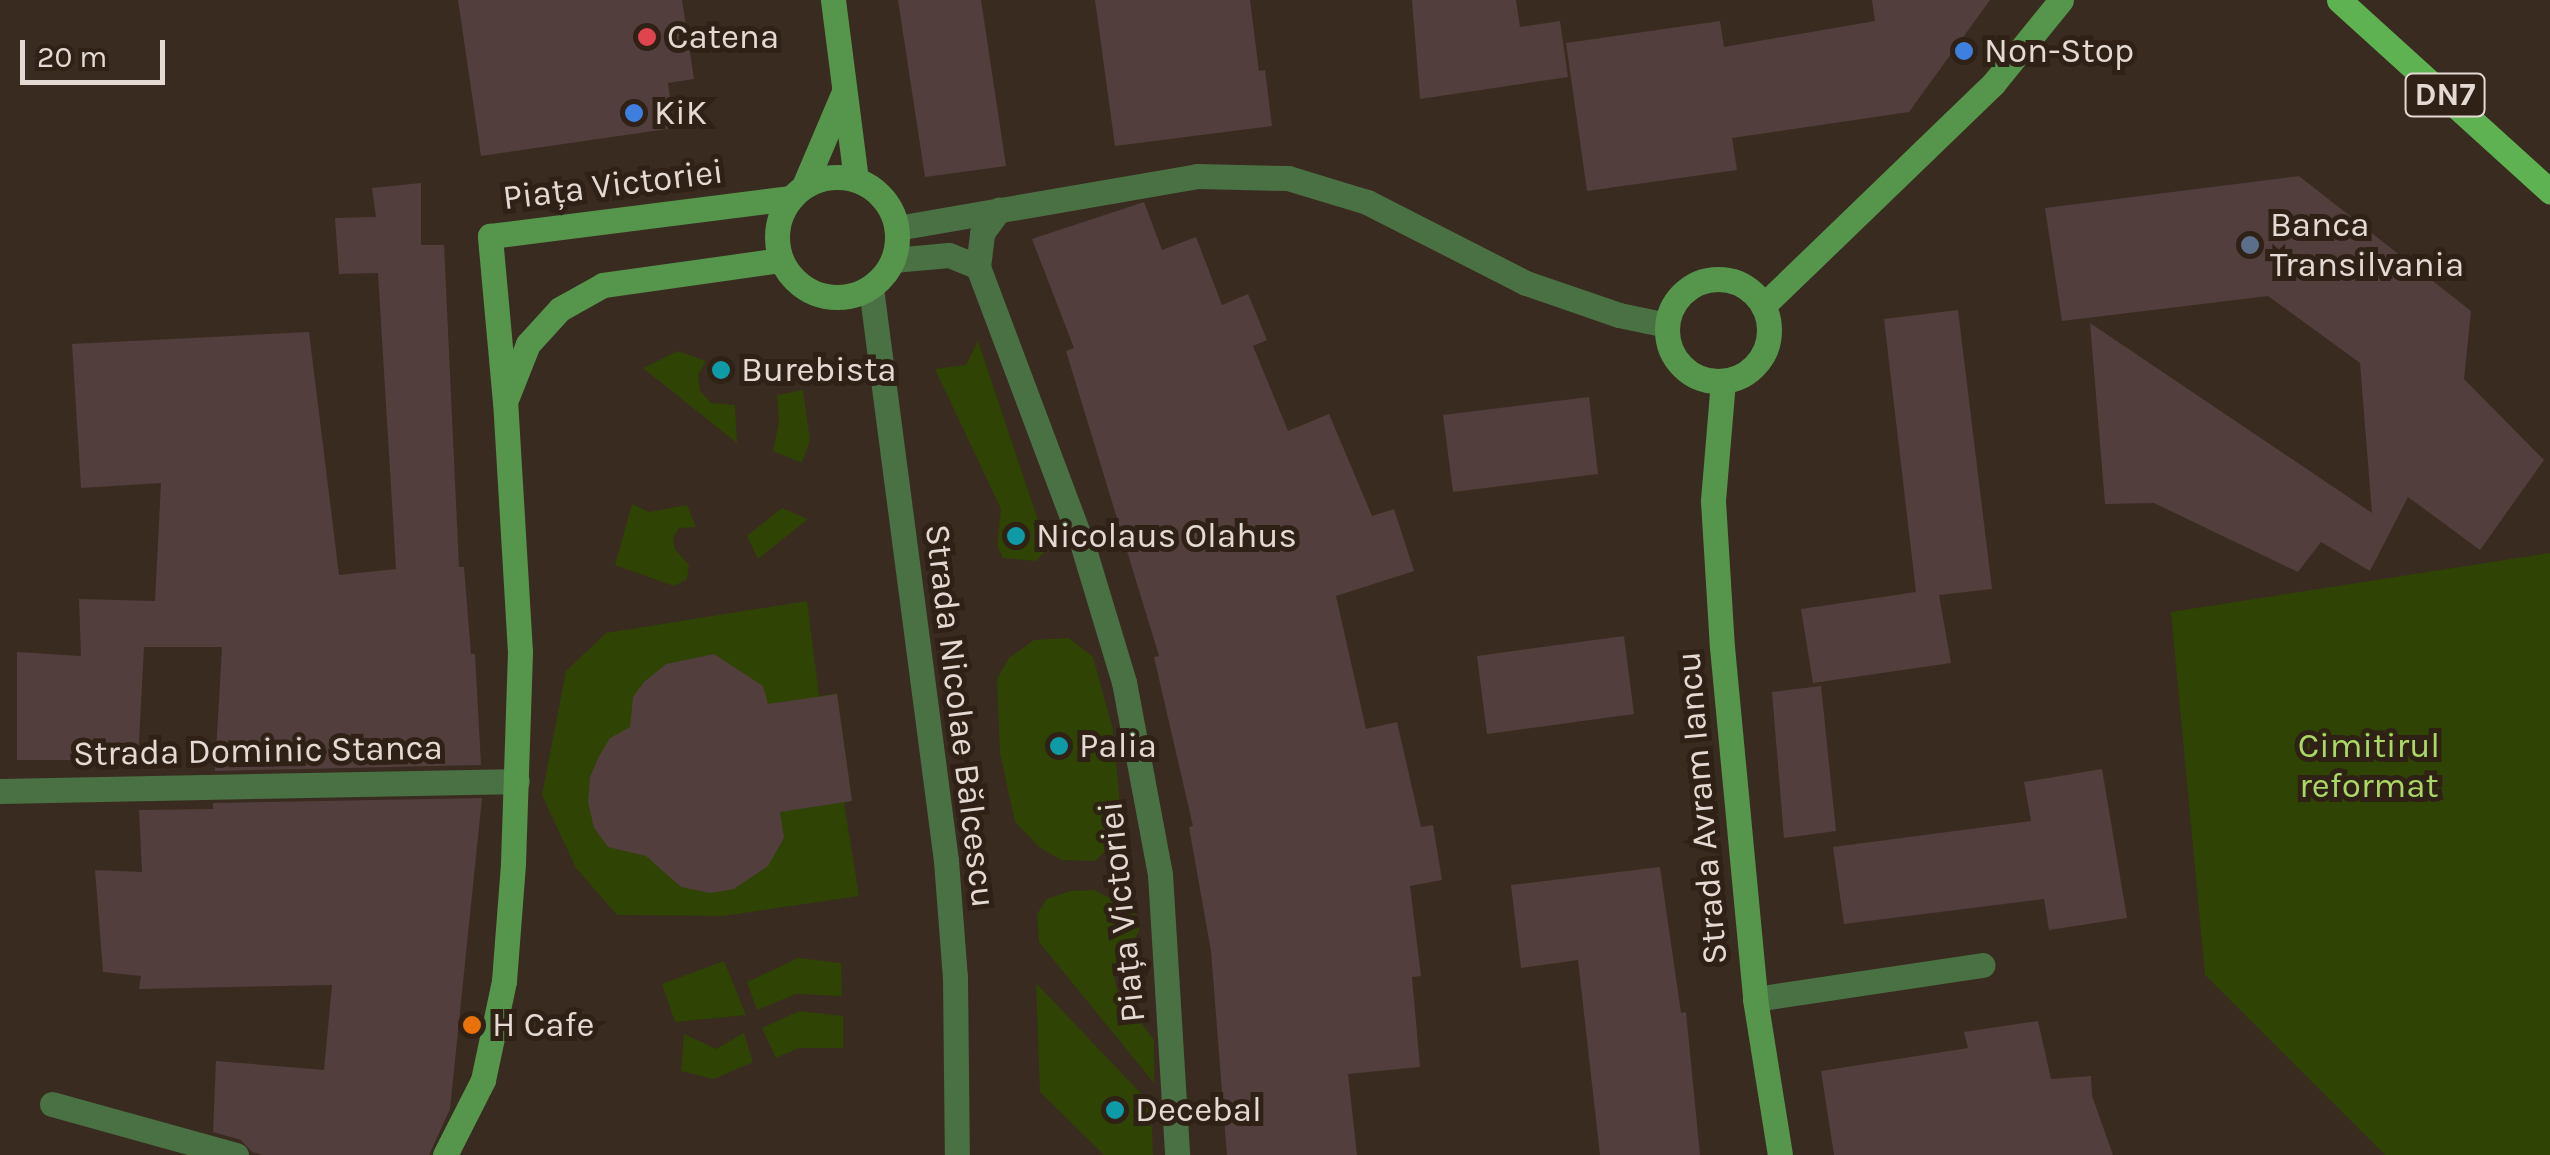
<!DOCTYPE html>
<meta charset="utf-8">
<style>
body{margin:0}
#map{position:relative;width:2550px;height:1155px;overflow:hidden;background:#3a2b20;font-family:Karla,sans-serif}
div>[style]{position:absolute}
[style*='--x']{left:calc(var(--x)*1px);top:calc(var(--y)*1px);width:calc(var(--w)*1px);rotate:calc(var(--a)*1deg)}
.green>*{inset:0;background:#2e4304}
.building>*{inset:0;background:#523e3c}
.street>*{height:25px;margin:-12.5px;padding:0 12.5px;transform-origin:12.5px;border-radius:12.5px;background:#4a7143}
.secondary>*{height:25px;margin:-12.5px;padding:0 12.5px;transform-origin:12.5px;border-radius:12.5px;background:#56964c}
.secondary>.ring{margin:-12.5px;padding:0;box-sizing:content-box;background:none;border:25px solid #56964c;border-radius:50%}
.primary>*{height:25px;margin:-12.5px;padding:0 12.5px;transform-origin:12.5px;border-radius:12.5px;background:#5fb251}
.dots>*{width:28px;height:28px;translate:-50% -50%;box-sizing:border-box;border:5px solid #302116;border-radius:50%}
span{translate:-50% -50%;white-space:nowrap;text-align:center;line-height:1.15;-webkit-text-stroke:10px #302116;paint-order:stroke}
.shield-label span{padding:2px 8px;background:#302116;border:2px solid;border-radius:8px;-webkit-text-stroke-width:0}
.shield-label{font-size:32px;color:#e4dad3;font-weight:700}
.poi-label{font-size:35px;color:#e4dad3}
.left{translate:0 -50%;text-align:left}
.street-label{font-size:35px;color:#e4dad3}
.park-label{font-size:35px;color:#a9d964}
.scale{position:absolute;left:20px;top:40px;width:145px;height:45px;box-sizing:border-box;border:5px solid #e4dad3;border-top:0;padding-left:12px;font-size:30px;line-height:35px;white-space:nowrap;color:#e4dad3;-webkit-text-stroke:8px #302116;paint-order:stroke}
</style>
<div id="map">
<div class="green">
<div style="clip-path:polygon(978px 341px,1043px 535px,1045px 551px,1036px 561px,1003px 558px,997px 545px,1001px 509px,935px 369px,966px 365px)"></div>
<div style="clip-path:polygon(678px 351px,706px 361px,698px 375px,700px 391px,711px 403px,735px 405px,737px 443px,643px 368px)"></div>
<div style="clip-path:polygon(803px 390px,810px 440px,802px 463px,773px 451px,779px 422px,777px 395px)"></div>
<div style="clip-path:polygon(632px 504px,649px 512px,687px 505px,696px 527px,679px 528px,673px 538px,675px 549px,689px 565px,687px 579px,674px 586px,615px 565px)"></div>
<div style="clip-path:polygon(782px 508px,808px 519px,758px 559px,747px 536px)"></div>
<div style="clip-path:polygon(2550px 553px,2550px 1155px,2385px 1155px,2205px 975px,2171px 612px)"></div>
<div style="clip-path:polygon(807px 601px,819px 696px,837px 693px,852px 801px,844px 803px,859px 896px,723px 916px,617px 915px,576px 868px,542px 795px,566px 671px,606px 633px)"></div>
<div style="clip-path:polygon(1069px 638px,1093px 657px,1113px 730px,1121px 814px,1116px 841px,1095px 861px,1061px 860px,1039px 847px,1015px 822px,1000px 753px,997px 679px,1009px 658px,1034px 640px)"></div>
<div style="clip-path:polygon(1095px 890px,1135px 912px,1139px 930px,1131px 948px,1118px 957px,1113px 973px,1117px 990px,1154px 1040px,1154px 1083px,1039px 942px,1037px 914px,1047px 899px,1070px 891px)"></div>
<div style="clip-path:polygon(798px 958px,841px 963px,842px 996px,796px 994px,757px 1010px,747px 982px)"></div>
<div style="clip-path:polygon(724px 961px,746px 1015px,675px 1022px,662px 984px)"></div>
<div style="clip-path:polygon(1036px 983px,1151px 1104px,1153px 1155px,1104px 1155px,1040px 1092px)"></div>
<div style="clip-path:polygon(799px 1011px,843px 1016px,843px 1048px,799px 1048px,776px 1058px,762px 1028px)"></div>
<div style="clip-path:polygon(744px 1033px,753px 1062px,714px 1079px,681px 1071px,684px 1034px,716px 1049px)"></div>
</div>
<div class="building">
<div style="clip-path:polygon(458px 0,682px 0,694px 79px,668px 83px,674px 128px,481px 156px)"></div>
<div style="clip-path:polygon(898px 0,981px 0,1006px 166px,925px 177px)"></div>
<div style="clip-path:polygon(1095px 0,1250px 0,1259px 71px,1265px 70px,1272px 126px,1115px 146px)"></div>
<div style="clip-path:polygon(1412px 0,1516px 0,1520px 27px,1560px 21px,1568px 77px,1420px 99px)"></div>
<div style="clip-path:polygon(1872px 0,1990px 0,1909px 112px,1732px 138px,1737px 170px,1587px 191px,1566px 43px,1720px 21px,1724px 47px,1875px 21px)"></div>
<div style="clip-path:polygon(2299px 176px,2471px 311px,2464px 379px,2544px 460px,2480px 550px,2408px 497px,2370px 571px,2321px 542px,2298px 572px,2154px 503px,2105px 504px,2090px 323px,2372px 513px,2360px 363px,2268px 296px,2062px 321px,2045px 208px)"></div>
<div style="clip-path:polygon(421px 183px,421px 245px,444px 245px,459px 567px,464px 567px,471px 654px,475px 654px,481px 765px,215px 771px,222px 647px,144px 647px,138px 760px,17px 760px,17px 652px,81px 656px,79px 599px,155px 601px,161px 483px,81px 488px,72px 344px,309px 332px,339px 575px,396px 569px,378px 273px,339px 274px,335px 218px,376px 217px,372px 188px)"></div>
<div style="clip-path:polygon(1144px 202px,1162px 250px,1196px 237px,1222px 305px,1248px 294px,1267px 340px,1253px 346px,1288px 431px,1329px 414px,1372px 516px,1394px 509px,1414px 571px,1336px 596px,1366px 729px,1397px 722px,1421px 827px,1433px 825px,1442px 880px,1410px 886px,1421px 976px,1412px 977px,1420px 1067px,1348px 1074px,1357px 1155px,1227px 1155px,1211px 951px,1189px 827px,1193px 826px,1154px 657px,1159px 656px,1066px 351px,1074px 348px,1032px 239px)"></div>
<div style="clip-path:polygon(1958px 310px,1992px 589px,1939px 595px,1951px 663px,1813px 683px,1801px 609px,1916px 592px,1884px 319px)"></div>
<div style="clip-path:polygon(1589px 397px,1598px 474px,1453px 492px,1443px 415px)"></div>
<div style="clip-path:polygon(1624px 636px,1634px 714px,1487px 734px,1477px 656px)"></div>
<div style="clip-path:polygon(714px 654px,763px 686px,768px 704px,837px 694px,852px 801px,780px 812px,784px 838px,768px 866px,734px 889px,710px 893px,681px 887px,646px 856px,608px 847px,594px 828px,588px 802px,590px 777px,598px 758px,610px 738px,630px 727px,633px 697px,644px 682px,666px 664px)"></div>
<div style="clip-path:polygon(1821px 686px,1836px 831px,1784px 838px,1772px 692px)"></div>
<div style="clip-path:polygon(2102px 769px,2127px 918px,2049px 930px,2044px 899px,1844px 924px,1833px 847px,2031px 821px,2024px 782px)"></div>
<div style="clip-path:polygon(482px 798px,450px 1109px,429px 1155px,262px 1155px,252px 1152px,241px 1140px,213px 1132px,216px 1061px,324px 1070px,332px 985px,139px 989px,141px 976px,103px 972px,95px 870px,142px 872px,139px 810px,213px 809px,213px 803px)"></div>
<div style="clip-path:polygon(1660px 867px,1681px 1013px,1686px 1012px,1700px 1155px,1600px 1155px,1578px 960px,1521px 968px,1511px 885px)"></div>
<div style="clip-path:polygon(2038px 1021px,2051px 1079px,2091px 1076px,2092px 1096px,2113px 1155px,1834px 1155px,1821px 1071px,1968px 1048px,1964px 1032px)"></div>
</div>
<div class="street">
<div style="--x:897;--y:228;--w:304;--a:-9.8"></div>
<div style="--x:1197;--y:176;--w:91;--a:1.3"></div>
<div style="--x:1288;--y:178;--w:83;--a:16.9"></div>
<div style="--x:1367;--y:202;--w:178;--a:27"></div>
<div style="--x:1526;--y:283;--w:98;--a:19"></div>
<div style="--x:1619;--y:315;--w:49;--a:11.8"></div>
<div style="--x:893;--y:260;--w:56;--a:-5.1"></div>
<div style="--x:949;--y:255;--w:31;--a:22"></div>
<div style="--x:978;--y:267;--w:295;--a:69.4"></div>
<div style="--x:1082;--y:543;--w:145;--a:73.2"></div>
<div style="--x:1124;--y:682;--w:195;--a:79.4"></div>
<div style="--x:1160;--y:874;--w:282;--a:86.5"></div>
<div style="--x:978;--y:267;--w:34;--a:-83"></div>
<div style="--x:982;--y:233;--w:29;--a:-54"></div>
<div style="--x:871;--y:288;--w:578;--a:82.54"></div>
<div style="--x:946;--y:861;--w:116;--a:85.6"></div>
<div style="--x:955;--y:977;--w:178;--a:89.4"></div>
<div style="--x:0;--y:791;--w:517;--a:-1.11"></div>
<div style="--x:1755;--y:999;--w:230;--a:-8.5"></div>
<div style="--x:52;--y:1104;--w:191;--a:15.5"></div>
</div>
<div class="secondary">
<div style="--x:833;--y:0;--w:180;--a:82.7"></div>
<div class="ring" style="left:777px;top:177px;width:95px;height:95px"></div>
<div style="--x:804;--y:186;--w:100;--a:-67"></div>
<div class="ring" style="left:1667px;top:279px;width:77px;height:77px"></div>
<div style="--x:1763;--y:306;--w:320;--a:-44"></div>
<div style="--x:1993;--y:84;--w:108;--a:-51"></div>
<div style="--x:1723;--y:381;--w:120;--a:94.8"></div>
<div style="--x:1713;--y:501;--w:146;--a:86.5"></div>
<div style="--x:1722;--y:647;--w:354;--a:84.6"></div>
<div style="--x:1755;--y:999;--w:158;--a:80.9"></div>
<div style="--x:507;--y:397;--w:57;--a:-68.4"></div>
<div style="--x:528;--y:344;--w:47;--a:-47.6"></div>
<div style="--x:560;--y:309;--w:49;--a:-29.2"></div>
<div style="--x:603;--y:285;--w:179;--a:-8"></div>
<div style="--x:445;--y:1155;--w:84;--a:-63.1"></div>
<div style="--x:483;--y:1080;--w:101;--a:-78"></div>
<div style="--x:504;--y:981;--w:118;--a:-85.6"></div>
<div style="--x:513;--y:863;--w:211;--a:-88.1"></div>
<div style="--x:520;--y:652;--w:250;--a:-93.4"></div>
<div style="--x:505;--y:402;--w:167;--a:-95.2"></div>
<div style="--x:490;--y:236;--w:303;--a:-7.2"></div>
</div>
<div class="primary">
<div style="--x:2339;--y:0;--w:285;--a:42.2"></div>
</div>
<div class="dots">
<div style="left:647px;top:37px;background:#e0444e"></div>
<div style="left:1964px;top:51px;background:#3f7fe0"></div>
<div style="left:634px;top:113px;background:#3f7fe0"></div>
<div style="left:2250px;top:245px;background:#5c6f8a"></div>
<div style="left:721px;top:370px;background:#0f9aa8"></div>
<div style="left:1016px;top:536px;background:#0f9aa8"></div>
<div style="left:1059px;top:746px;background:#0f9aa8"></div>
<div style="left:472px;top:1025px;background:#e8710a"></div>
<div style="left:1115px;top:1110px;background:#0f9aa8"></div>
</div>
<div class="shield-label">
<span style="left:2445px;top:95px">DN7</span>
</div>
<div class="poi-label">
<span class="left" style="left:667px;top:37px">Catena</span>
<span class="left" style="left:1984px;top:51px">Non-Stop</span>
<span class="left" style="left:654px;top:113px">KiK</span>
<span class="left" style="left:2270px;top:245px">Banca<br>Transilvania</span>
<span class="left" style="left:741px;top:370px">Burebista</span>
<span class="left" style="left:1036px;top:536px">Nicolaus Olahus</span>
<span class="left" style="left:1079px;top:746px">Palia</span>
<span class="left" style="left:492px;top:1025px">H Cafe</span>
<span class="left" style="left:1135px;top:1110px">Decebal</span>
</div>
<div class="street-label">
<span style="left:613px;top:185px;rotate:-7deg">Piața Victoriei</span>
<span style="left:960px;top:716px;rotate:83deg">Strada Nicolae Bălcescu</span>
<span style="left:258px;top:751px;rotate:-1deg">Strada Dominic Stanca</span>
<span style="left:1702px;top:808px;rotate:-95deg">Strada Avram Iancu</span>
<span style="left:1122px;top:912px;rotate:-96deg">Piața Victoriei</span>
</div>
<div class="park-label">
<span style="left:2369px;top:766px">Cimitirul<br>reformat</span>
</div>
<div class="scale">20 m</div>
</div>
